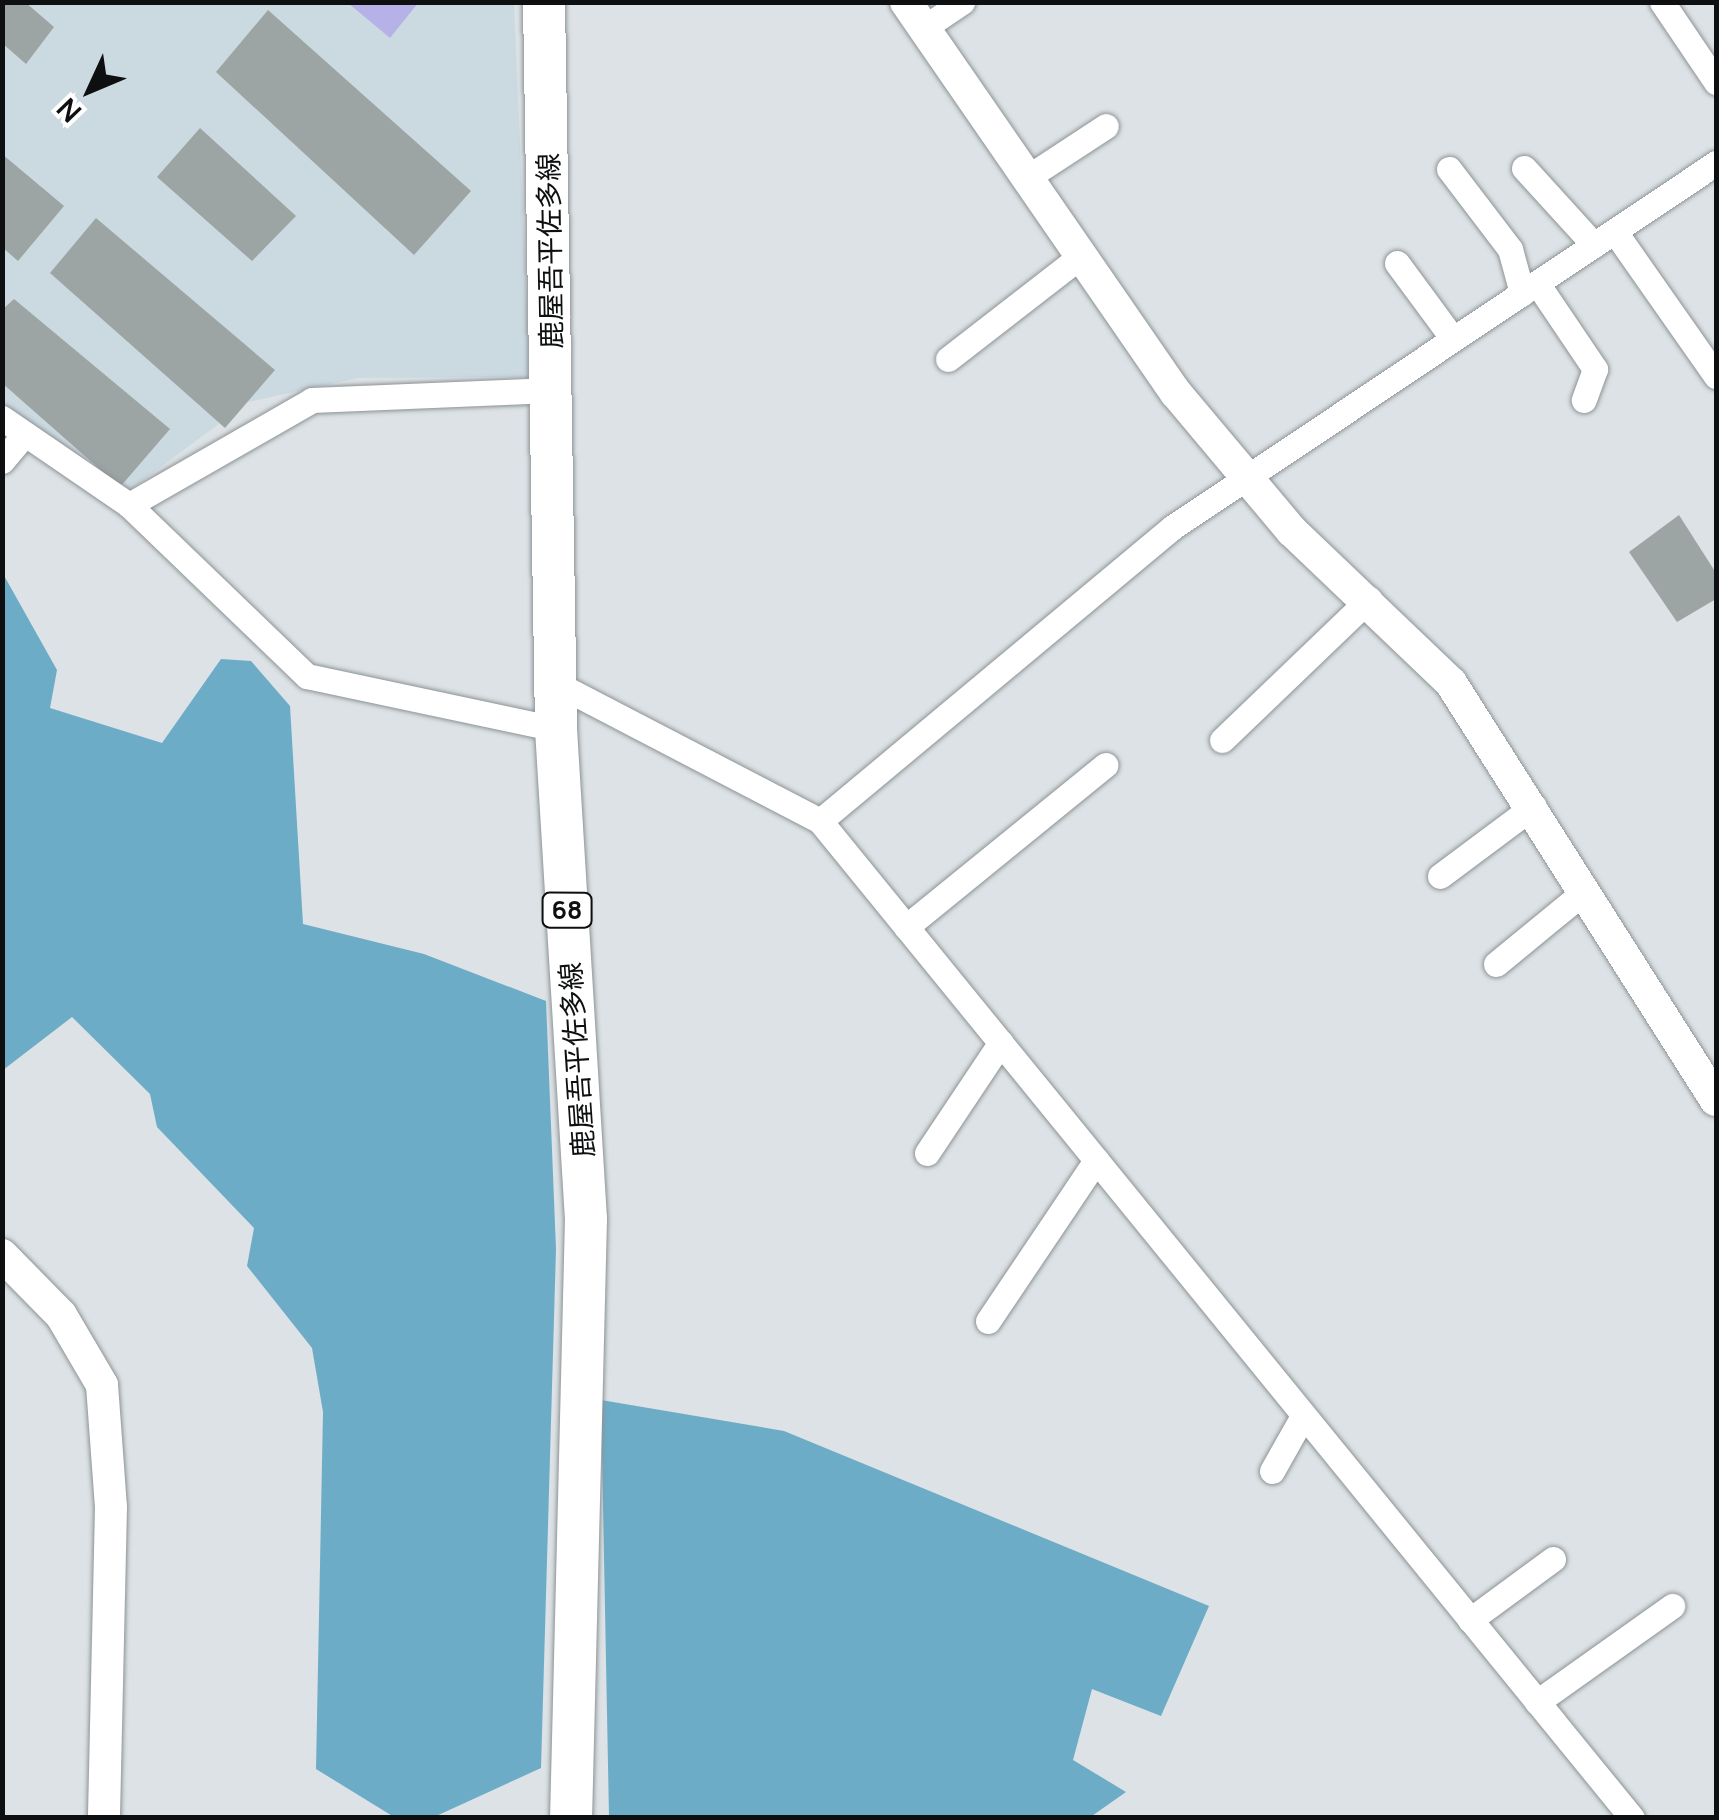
<!DOCTYPE html>
<meta charset="utf-8">
<style>
body{margin:0}
#map{position:relative;width:1719px;height:1820px;overflow:hidden;background:#dce2e5;font-family:Manrope,"Noto Sans JP",sans-serif}
div>[style]{position:absolute}
[style*='--x']{left:calc(var(--x)*1px);top:calc(var(--y)*1px);width:calc(var(--w)*1px);rotate:calc(var(--a)*1deg)}
.built>*{inset:0;background:#cbd9e0}
.forest>*{inset:0;background:#6cacc7}
.water>*{inset:0;background:#b6b1e7}
.building>*{inset:0;background:#9da4a4}
.roads{filter:drop-shadow(0 0 2px #8d9395) drop-shadow(0 0 2px #8d9395)}
.minor>*{height:25px;margin:-12.5px;padding:0 12.5px;transform-origin:12.5px;border-radius:12.5px;background:#fff}
.tertiary>*{height:32px;margin:-16px;padding:0 16px;transform-origin:16px;border-radius:16px;background:#fff}
.primary>*{height:42px;margin:-21px;padding:0 21px;transform-origin:21px;border-radius:21px;background:#fff}
span{translate:-50% -50%;white-space:nowrap;text-align:center;line-height:1.15;-webkit-text-stroke:9px #fff;paint-order:stroke}
.shield-label span{padding:2px 8px;background:#fff;border:2px solid;border-radius:8px;-webkit-text-stroke-width:0}
.shield-label{font-size:25px;color:#0d0f10;font-weight:700}
.street-label{font-size:28px;color:#0d0f10}
.frame{position:absolute;inset:0;border:5px solid #0d0f10;pointer-events:none}
.north{position:absolute;left:40px;top:40px;width:100px;height:100px;-webkit-text-stroke:8px #fff;paint-order:stroke;rotate:226deg;font-size:28px;font-weight:700;line-height:40px;text-align:center;color:#0d0f10}
.north::after{content:'';display:block;margin:auto;width:35px;height:45px;background:#0d0f10;clip-path:polygon(50% 0,100% 100%,50% 72%,0 100%)}
</style>
<div id="map">
<div class="built">
<div style="clip-path:polygon(3px 3px,514px 3px,530px 377px,358px 378px,248px 402px,114px 502px,3px 402px)"></div>
</div>
<div class="forest">
<div style="clip-path:polygon(2px 572px,57px 670px,50px 708px,162px 743px,221px 659px,251px 661px,290px 706px,303px 924px,424px 954px,546px 1001px,556px 1249px,541px 1768px,434px 1817px,394px 1817px,316px 1769px,323px 1412px,312px 1348px,247px 1266px,254px 1228px,157px 1127px,150px 1094px,72px 1017px,3px 1070px)"></div>
<div style="clip-path:polygon(601px 1400px,784px 1431px,1209px 1606px,1161px 1716px,1092px 1689px,1073px 1760px,1126px 1792px,1089px 1818px,609px 1817px)"></div>
</div>
<div class="water">
<div style="clip-path:polygon(348px 3px,418px 3px,390px 38px)"></div>
</div>
<div class="building">
<div style="clip-path:polygon(2px 2px,25px 2px,54px 27px,26px 64px,2px 43px)"></div>
<div style="clip-path:polygon(268px 10px,471px 191px,414px 255px,216px 72px)"></div>
<div style="clip-path:polygon(200px 128px,296px 216px,252px 261px,157px 177px)"></div>
<div style="clip-path:polygon(2px 154px,64px 206px,18px 261px,2px 247px)"></div>
<div style="clip-path:polygon(96px 218px,275px 370px,225px 428px,50px 273px)"></div>
<div style="clip-path:polygon(14px 299px,170px 429px,120px 487px,2px 383px,2px 310px)"></div>
<div style="clip-path:polygon(1679px 515px,1716px 573px,1716px 599px,1677px 622px,1629px 552px)"></div>
</div>
<div class="roads">
<div class="minor">
<div style="--x:1662;--y:2;--w:97;--a:56"></div>
<div style="--x:925;--y:27;--w:45;--a:-34"></div>
<div style="--x:1524;--y:168;--w:104;--a:47.7"></div>
<div style="--x:1449;--y:169;--w:101;--a:52.7"></div>
<div style="--x:1510;--y:249;--w:46;--a:74.7"></div>
<div style="--x:1028;--y:177;--w:93;--a:-33.2"></div>
<div style="--x:1615;--y:232;--w:176;--a:55"></div>
<div style="--x:1397;--y:263;--w:94;--a:53.6"></div>
<div style="--x:1537;--y:283;--w:104;--a:56"></div>
<div style="--x:1595;--y:369;--w:33;--a:110"></div>
<div style="--x:948;--y:359;--w:170;--a:-37.8"></div>
<div style="--x:2;--y:418;--w:154;--a:34.4"></div>
<div style="--x:129;--y:505;--w:247;--a:43.9"></div>
<div style="--x:307;--y:676;--w:255;--a:12"></div>
<div style="--x:2;--y:461;--w:35;--a:-50"></div>
<div style="--x:129;--y:505;--w:211;--a:-29.8"></div>
<div style="--x:312;--y:400;--w:240;--a:-2.4"></div>
<div style="--x:557;--y:684;--w:297;--a:27.5"></div>
<div style="--x:820;--y:821;--w:1286;--a:50.84"></div>
<div style="--x:1222;--y:740;--w:204;--a:-43.8"></div>
<div style="--x:820;--y:821;--w:459;--a:-39.8"></div>
<div style="--x:1173;--y:527;--w:654;--a:-33.84"></div>
<div style="--x:1440;--y:876;--w:117;--a:-36.7"></div>
<div style="--x:906;--y:927;--w:257;--a:-39.1"></div>
<div style="--x:1496;--y:964;--w:115;--a:-39.4"></div>
<div style="--x:927;--y:1153;--w:133;--a:-56.3"></div>
<div style="--x:988;--y:1321;--w:194;--a:-56.1"></div>
<div style="--x:1272;--y:1471;--w:63;--a:-60.6"></div>
<div style="--x:1470;--y:1620;--w:103;--a:-36.3"></div>
<div style="--x:1537;--y:1702;--w:166;--a:-35.4"></div>
</div>
<div class="tertiary">
<div style="--x:906;--y:2;--w:475;--a:55.4"></div>
<div style="--x:1176;--y:393;--w:180;--a:50"></div>
<div style="--x:1292;--y:531;--w:220;--a:43.7"></div>
<div style="--x:1451;--y:683;--w:494;--a:57.6"></div>
<div style="--x:2;--y:1255;--w:84;--a:45.5"></div>
<div style="--x:61;--y:1315;--w:81;--a:59.6"></div>
<div style="--x:102;--y:1385;--w:122;--a:85.8"></div>
<div style="--x:111;--y:1507;--w:311;--a:91.3"></div>
</div>
<div class="primary">
<div style="--x:544;--y:2;--w:727;--a:89.05"></div>
<div style="--x:556;--y:729;--w:491;--a:86.5"></div>
<div style="--x:586;--y:1219;--w:599;--a:91.43"></div>
</div>
</div>
<div class="shield-label">
<span style="left:567px;top:910px">68</span>
</div>
<div class="street-label">
<span style="left:549px;top:251px;rotate:-91deg">鹿屋吾平佐多線</span>
<span style="left:576px;top:1060px;rotate:-94deg">鹿屋吾平佐多線</span>
</div>
<div class="frame"></div>
<div class="north">N</div>
</div>
